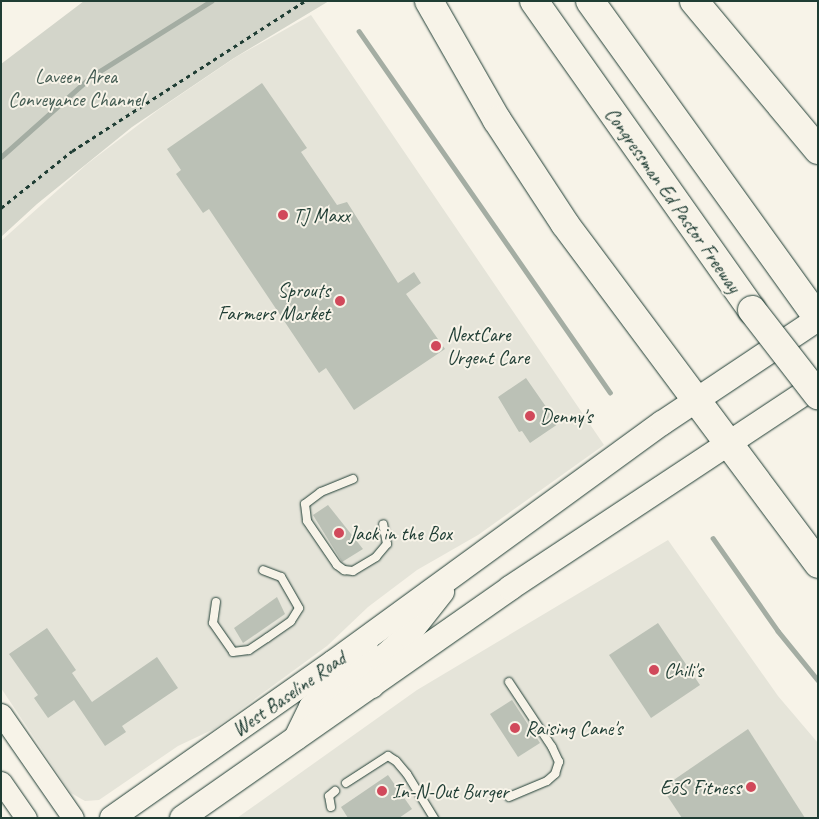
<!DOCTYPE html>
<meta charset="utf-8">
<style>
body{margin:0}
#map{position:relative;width:819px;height:819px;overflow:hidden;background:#f7f3e8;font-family:Caveat,sans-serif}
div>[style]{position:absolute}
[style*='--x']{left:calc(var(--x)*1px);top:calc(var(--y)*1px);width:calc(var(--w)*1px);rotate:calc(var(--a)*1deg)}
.built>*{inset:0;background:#e5e4d9}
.green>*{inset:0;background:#d3d5ca}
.stream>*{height:4.5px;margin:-2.25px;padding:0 2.25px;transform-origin:2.25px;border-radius:2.25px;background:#a4ada3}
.building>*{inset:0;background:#bbc1b6}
.path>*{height:2.5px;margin-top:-1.25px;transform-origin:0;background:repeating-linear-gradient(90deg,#1f3d34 0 4px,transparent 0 8px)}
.roads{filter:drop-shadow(0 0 1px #1f3d34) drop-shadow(0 0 1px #1f3d34)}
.lane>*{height:8px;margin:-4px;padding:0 4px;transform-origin:4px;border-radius:4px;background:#f7f3e8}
.secondary>*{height:21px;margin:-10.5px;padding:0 10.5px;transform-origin:10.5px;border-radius:10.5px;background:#f7f3e8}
.primary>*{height:24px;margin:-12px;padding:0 12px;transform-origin:12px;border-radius:12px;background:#f7f3e8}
.highway>*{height:28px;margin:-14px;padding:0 14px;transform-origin:14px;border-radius:14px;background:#f7f3e8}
.bridges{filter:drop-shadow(0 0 1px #1f3d34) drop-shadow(0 0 1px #1f3d34)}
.highway-bridge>*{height:28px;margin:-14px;padding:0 14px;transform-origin:14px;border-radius:14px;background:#f7f3e8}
.dots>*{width:14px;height:14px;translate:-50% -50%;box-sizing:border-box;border:2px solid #f7f3e8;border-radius:50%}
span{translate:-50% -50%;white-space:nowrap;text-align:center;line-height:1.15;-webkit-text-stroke:4px #f7f3e8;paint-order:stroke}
.park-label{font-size:20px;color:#435b52}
.street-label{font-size:20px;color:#1f3d34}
.poi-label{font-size:20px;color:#1f3d34}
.left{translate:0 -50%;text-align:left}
.right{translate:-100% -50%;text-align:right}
.frame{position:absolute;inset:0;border:2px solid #1f3d34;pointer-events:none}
</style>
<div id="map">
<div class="built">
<div style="clip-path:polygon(311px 15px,604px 445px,478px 535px,417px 570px,368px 607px,327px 646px,214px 729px,178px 746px,99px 800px,85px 801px,71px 793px,1px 688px,1px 241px,87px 164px,158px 110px,236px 57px)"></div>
<div style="clip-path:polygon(668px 540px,778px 696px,818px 743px,818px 818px,237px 818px,417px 690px)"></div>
</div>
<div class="green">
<div style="clip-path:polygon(84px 1px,329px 1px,234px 58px,132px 127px,37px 204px,1px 237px,1px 64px)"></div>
</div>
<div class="stream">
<div style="--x:359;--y:31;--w:440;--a:55.2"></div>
<div style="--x:1;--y:157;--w:122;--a:-41.7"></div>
<div style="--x:92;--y:76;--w:141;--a:-32.2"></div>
<div style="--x:713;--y:538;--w:113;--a:55"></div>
<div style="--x:778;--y:631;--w:63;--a:50.8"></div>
</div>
<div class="building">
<div style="clip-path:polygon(262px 83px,307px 148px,301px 152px,337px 205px,347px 202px,398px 283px,414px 272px,421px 283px,406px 294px,445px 349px,354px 410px,326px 368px,319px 373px,209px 209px,203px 213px,176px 174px,181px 170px,167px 149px)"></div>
<div style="clip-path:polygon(526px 378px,558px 424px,530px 443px,522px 431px,519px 432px,498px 397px)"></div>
<div style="clip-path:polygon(328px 505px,363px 549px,342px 562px,313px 515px)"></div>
<div style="clip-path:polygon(277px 597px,285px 614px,243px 643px,234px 628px)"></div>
<div style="clip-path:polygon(658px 623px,700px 685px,651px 718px,609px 655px)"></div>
<div style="clip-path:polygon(47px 628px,76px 670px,72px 673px,92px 702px,157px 657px,178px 688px,122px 726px,126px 732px,105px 746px,74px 700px,48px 718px,34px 698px,38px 695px,9px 654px)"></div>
<div style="clip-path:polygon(512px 700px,540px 743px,518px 757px,490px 714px)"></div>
<div style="clip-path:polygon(748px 729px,805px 818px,682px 818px,662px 788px)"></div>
<div style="clip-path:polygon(388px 775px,412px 809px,399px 818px,348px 818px,341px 807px)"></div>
</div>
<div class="path">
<div style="--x:1;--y:208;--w:91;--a:-38.8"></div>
<div style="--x:72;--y:151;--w:277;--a:-32.8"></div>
</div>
<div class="roads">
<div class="lane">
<div style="--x:353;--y:479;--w:35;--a:158"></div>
<div style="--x:321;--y:492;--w:20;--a:143"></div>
<div style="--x:305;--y:504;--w:17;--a:83"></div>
<div style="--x:307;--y:521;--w:53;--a:55.7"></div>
<div style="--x:337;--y:565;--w:9;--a:36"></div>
<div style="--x:344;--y:570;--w:9;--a:6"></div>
<div style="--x:353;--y:571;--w:27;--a:-31"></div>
<div style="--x:376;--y:557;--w:17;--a:-50"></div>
<div style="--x:387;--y:544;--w:20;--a:-101"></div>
<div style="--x:216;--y:602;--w:21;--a:98"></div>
<div style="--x:213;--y:623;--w:35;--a:55"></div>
<div style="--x:233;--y:652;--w:16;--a:-7"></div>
<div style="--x:249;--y:650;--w:22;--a:-34"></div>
<div style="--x:267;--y:638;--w:29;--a:-35"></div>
<div style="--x:291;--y:621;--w:15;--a:-58"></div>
<div style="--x:299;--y:608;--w:36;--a:-120"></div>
<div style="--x:281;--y:577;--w:19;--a:-159"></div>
<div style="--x:346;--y:783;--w:50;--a:-32.7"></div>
<div style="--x:388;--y:756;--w:9;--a:32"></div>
<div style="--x:396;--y:761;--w:17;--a:50"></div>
<div style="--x:407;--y:774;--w:52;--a:58.5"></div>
<div style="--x:509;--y:797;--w:41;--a:-22.8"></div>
<div style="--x:547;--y:781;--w:11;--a:-41"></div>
<div style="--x:555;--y:774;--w:13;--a:-72"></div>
<div style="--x:559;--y:762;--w:17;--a:-115"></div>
<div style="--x:552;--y:747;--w:78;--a:-123.5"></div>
<div style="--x:331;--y:807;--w:11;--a:-100"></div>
<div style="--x:329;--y:796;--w:8;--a:-40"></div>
</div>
<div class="secondary">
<div style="--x:1;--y:714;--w:126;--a:55.3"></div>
<div style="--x:1;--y:782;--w:44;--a:55.2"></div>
</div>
<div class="primary">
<div style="--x:372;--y:686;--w:17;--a:-83"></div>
<div style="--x:374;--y:669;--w:14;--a:-54"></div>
<div style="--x:382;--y:658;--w:35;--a:-41"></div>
<div style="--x:408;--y:635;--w:55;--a:-51.7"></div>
<div style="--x:296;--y:738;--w:34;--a:-64"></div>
<div style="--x:311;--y:707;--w:64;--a:-41.2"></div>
<div style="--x:359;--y:665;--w:28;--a:-73"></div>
<div style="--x:112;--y:818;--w:271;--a:-35.1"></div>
<div style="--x:334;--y:662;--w:406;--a:-36.1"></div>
<div style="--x:662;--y:423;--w:187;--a:-33.7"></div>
<div style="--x:182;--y:818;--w:401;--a:-35"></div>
<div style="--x:510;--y:588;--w:369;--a:-33.5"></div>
</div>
<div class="highway">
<div style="--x:429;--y:1;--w:137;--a:60.3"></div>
<div style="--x:497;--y:120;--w:124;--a:56.8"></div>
<div style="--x:565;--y:224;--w:424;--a:53.3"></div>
<div style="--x:534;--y:1;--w:378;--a:54.8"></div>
<div style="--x:590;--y:1;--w:390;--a:54.3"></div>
<div style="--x:694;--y:1;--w:194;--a:50.2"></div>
</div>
</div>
<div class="bridges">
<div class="highway-bridge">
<div style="--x:752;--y:310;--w:108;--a:52.2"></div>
</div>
</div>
<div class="dots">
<div style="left:283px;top:215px;background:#d1495b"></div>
<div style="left:340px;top:301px;background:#d1495b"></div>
<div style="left:436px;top:346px;background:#d1495b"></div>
<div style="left:530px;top:416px;background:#d1495b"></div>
<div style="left:339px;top:533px;background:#d1495b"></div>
<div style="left:654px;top:670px;background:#d1495b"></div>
<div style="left:515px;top:728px;background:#d1495b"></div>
<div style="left:751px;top:787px;background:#d1495b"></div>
<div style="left:382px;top:791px;background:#d1495b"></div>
</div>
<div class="park-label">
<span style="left:76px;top:88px">Laveen Area<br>Conveyance Channel</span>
</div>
<div class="street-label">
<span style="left:673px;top:200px;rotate:55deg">Congressman Ed Pastor Freeway</span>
<span style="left:289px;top:694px;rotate:-35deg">West Baseline Road</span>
</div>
<div class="poi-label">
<span class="left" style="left:293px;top:215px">TJ Maxx</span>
<span class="right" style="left:330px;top:302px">Sprouts<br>Farmers Market</span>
<span class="left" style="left:447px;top:346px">NextCare<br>Urgent Care</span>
<span class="left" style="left:540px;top:416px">Denny's</span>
<span class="left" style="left:349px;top:533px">Jack in the Box</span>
<span class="left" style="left:664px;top:670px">Chili's</span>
<span class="left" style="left:525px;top:728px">Raising Cane's</span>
<span class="right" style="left:741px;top:787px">EōS Fitness</span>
<span class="left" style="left:392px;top:791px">In-N-Out Burger</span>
</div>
<div class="frame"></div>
</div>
